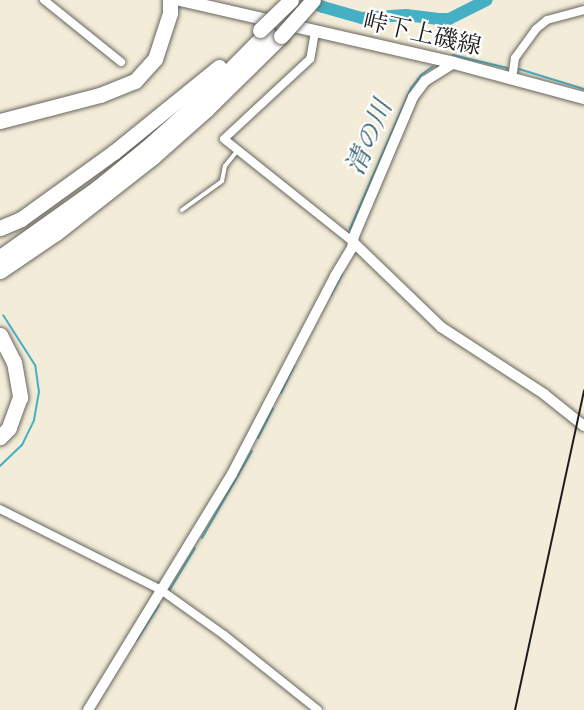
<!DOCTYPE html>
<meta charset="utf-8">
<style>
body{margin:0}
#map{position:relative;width:584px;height:710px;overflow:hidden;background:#f3ecd8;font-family:"IM FELL DW Pica","Noto Serif JP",serif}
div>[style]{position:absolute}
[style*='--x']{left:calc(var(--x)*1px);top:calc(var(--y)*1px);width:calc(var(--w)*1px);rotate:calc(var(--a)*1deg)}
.stream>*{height:2px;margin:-1px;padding:0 1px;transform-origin:1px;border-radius:1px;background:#45afc4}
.river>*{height:12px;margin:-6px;padding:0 6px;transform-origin:6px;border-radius:6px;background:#45afc4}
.roads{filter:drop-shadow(0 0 2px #67655e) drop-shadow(0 0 2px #67655e)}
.lane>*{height:4px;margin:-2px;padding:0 2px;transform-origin:2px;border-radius:2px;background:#fff}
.street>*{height:8px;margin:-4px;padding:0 4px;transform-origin:4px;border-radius:4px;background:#fff}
.secondary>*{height:10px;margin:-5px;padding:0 5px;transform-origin:5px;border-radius:5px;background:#fff}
.primary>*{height:12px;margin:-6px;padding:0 6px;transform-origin:6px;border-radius:6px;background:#fff}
.highway>*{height:15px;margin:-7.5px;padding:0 7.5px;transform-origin:7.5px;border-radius:7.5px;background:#fff}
.rail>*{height:2px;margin:-1px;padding:0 1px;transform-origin:1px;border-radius:1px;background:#1c1c1c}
.bridges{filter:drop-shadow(0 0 2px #67655e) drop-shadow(0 0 2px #67655e)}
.highway-bridge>*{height:15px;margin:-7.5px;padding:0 7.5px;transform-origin:7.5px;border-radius:7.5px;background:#fff}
span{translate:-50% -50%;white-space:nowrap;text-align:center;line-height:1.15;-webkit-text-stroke:4.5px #fff;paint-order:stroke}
.street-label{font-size:24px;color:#1c1c1c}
.water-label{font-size:26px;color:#2e5e68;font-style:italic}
</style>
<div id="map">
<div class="stream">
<div style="--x:453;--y:55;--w:56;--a:13.5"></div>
<div style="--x:519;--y:69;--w:68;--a:17.1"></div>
<div style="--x:350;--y:229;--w:154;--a:-66.6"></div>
<div style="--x:411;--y:88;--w:16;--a:-52"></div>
<div style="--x:421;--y:75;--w:14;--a:-36"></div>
<div style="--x:331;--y:295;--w:24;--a:-62"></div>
<div style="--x:281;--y:393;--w:30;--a:-64"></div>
<div style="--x:258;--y:438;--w:33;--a:-63"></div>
<div style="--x:0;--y:466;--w:30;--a:-44"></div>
<div style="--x:22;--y:445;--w:28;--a:-64"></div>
<div style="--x:34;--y:420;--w:28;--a:-80"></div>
<div style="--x:39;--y:392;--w:27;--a:-98"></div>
<div style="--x:35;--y:365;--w:59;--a:-122.6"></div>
<div style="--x:202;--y:538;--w:100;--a:-60.1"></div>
<div style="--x:169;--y:591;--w:50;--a:-58.8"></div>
<div style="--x:137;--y:640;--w:41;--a:-57.8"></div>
</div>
<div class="river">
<div style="--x:307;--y:0;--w:17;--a:24"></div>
<div style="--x:323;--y:7;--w:41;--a:15.8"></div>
<div style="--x:362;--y:18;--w:44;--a:-3.9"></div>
<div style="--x:406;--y:15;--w:31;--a:7"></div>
<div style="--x:437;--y:19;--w:12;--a:0"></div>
<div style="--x:449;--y:19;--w:42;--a:-26.6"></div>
</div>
<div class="roads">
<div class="lane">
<div style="--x:182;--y:210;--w:49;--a:-35.9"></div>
<div style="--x:222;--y:181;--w:15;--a:-79"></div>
<div style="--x:225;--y:166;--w:19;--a:-51"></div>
</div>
<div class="street">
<div style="--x:44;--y:0;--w:99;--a:38.8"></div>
<div style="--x:315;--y:32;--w:27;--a:100"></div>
<div style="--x:310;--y:59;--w:117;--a:137.1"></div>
<div style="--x:224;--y:139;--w:165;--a:38.6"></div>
<div style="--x:512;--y:79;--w:21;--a:-82"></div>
<div style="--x:515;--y:58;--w:36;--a:-54"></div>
<div style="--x:536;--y:29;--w:14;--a:-39"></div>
<div style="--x:547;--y:20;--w:38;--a:-15"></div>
<div style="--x:0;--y:509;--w:180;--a:26.7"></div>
<div style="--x:161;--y:590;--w:77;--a:35.5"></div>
<div style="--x:224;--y:635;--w:120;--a:38.6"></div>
</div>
<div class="secondary">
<div style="--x:353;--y:242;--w:122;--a:44"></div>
<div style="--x:441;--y:327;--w:123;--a:33"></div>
<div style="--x:544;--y:394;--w:51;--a:38.7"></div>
<div style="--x:88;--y:710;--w:276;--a:-58.6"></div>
<div style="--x:232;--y:474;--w:223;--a:-62.5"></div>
<div style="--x:335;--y:276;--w:33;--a:-59"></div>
<div style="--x:352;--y:248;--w:12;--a:-81"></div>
<div style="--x:354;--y:236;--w:151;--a:-67"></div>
<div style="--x:413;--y:97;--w:20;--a:-53"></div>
<div style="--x:425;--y:81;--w:34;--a:-32"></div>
</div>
<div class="primary">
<div style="--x:180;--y:0;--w:281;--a:12.9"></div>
<div style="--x:454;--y:63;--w:135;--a:15.1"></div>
</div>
<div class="highway">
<div style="--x:0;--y:121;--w:103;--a:-14.6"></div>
<div style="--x:100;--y:95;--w:38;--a:-22"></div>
<div style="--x:135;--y:81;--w:30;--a:-48"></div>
<div style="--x:155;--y:59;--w:48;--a:-71.9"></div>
<div style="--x:170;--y:13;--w:13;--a:-90"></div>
<div style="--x:0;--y:228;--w:23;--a:-23"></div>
<div style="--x:21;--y:219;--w:115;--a:-35.8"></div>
<div style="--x:114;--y:152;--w:135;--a:-39"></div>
<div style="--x:0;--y:257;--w:119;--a:-35.4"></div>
<div style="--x:97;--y:188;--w:62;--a:-39.1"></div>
<div style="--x:145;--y:149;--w:72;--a:-41.6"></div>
<div style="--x:199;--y:101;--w:97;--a:-45.4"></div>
<div style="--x:0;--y:271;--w:68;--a:-34.2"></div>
<div style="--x:56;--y:233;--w:123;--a:-38.1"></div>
<div style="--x:153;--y:157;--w:72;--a:-41.6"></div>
<div style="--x:207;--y:109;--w:104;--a:-44.6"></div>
<div style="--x:0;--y:335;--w:30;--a:63"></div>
<div style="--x:14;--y:362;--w:36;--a:80"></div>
<div style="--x:20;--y:397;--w:33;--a:110"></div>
<div style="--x:9;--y:428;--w:13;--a:135"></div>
</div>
</div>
<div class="rail">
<div style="--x:515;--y:710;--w:327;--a:-77.8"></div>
</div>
<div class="bridges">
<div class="highway-bridge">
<div style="--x:260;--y:30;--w:43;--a:-44.1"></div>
<div style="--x:281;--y:36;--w:48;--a:-48.4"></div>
</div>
</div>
<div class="street-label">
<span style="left:422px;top:35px;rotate:13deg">峠下上磯線</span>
</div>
<div class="water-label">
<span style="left:370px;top:138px;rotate:-67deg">清の川</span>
</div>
</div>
